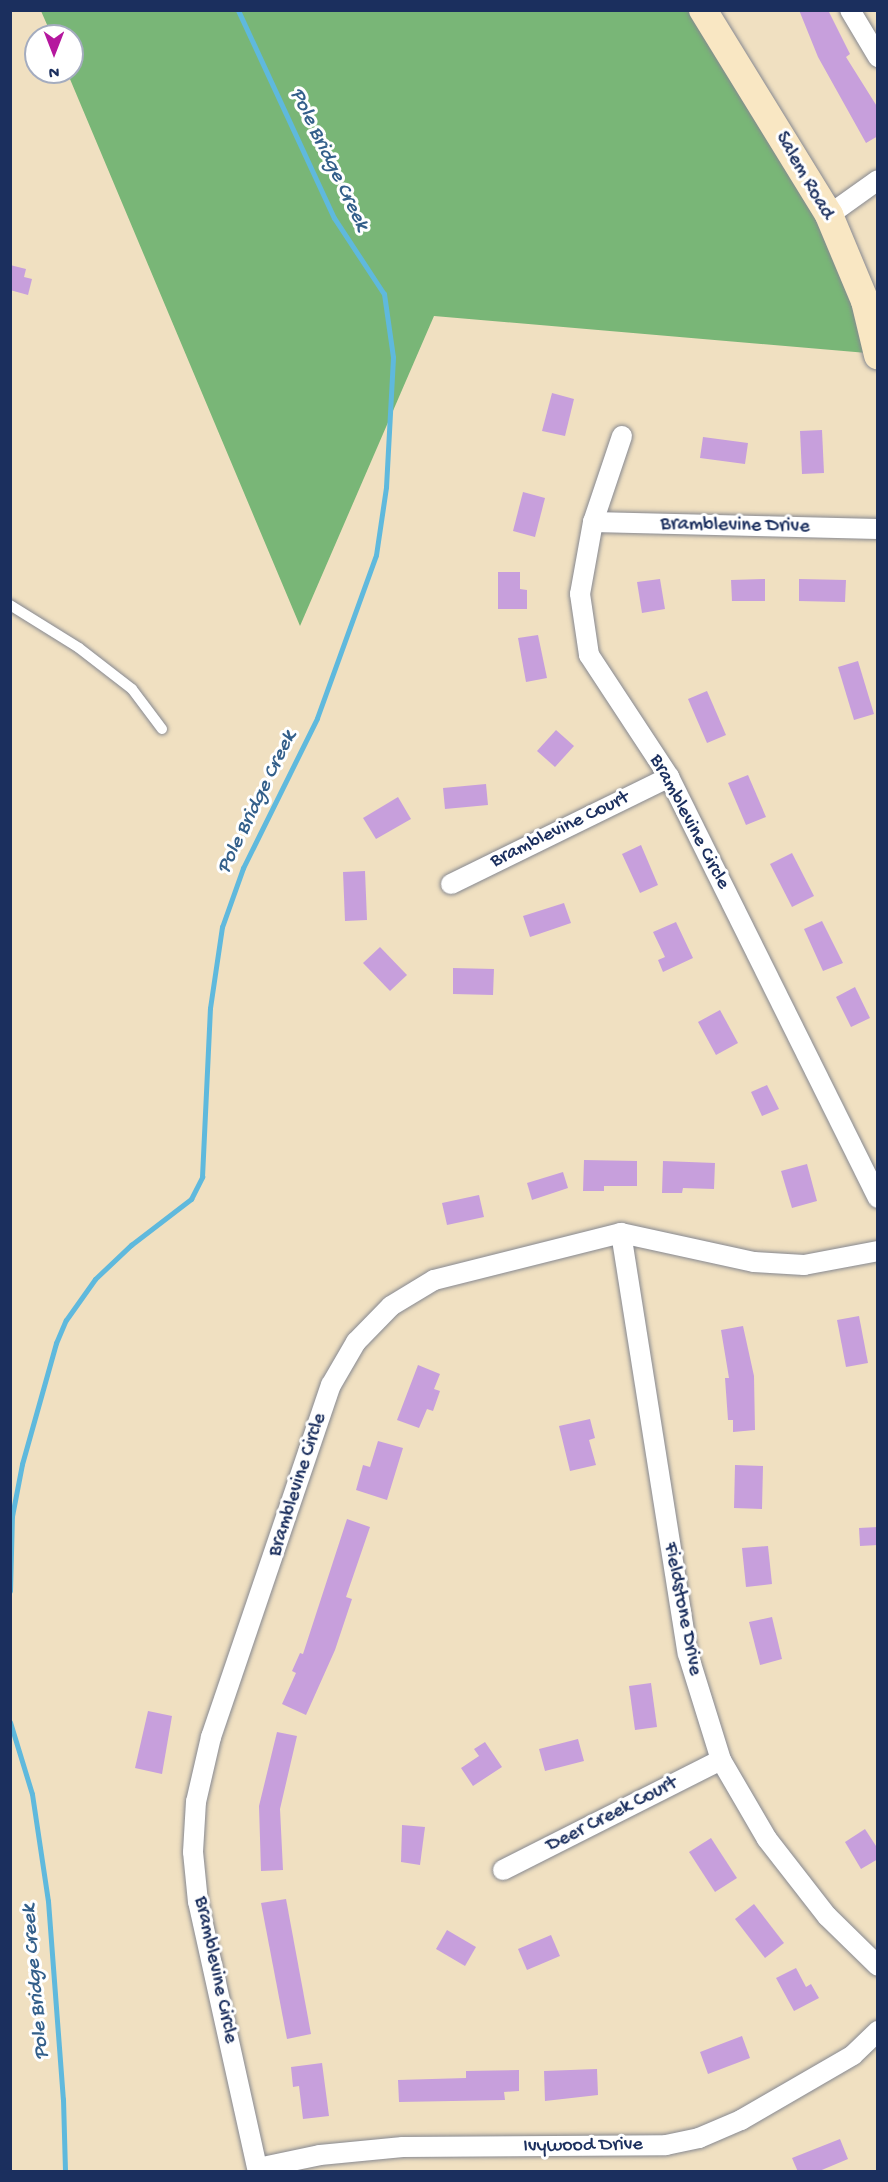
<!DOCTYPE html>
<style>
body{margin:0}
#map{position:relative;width:888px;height:2182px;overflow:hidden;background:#f0e0c1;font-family:"Gochi Hand",sans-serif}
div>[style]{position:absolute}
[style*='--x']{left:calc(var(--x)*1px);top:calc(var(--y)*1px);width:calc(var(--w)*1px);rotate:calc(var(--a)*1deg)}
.forest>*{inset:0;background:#79b677}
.stream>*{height:5px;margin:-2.5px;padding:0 2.5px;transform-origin:2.5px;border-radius:2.5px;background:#5fb9dd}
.building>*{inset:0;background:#c79fdc}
.roads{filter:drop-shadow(0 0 2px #868890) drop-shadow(0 0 2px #868890)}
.lane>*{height:10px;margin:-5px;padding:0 5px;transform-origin:5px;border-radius:5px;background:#fff}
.street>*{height:20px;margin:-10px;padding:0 10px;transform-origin:10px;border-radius:10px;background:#fff}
.secondary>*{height:28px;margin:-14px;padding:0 14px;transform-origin:14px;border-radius:14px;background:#f9e7c3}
span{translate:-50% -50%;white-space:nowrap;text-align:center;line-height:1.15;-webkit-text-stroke:6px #fff;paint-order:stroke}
.street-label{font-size:20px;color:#1b2f5e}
.water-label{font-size:21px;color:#335f8a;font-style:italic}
.frame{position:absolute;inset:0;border:12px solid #1b2f5e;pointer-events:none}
.north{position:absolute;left:24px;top:24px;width:60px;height:60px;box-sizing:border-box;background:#fff;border:2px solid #a4acbf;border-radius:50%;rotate:180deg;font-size:16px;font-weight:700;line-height:24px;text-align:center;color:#1b2f5e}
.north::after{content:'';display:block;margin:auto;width:21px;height:27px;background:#b5179e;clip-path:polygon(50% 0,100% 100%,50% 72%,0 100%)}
</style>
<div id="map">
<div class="forest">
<div style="clip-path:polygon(41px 11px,698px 11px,838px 240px,867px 353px,434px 316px,300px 626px,67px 72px,72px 72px,72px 36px,52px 36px)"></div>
</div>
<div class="stream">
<div style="--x:10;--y:1591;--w:75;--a:-88.5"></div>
<div style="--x:12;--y:1516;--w:53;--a:-79.1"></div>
<div style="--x:22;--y:1464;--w:126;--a:-74.3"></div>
<div style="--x:56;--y:1343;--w:25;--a:-67"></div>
<div style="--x:66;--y:1320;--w:50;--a:-54.7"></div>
<div style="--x:95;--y:1279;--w:50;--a:-43.4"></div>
<div style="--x:131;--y:1245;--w:76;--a:-37.5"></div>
<div style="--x:191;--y:1199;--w:25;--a:-63"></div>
<div style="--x:202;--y:1177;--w:169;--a:-87.3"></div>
<div style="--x:210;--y:1008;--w:82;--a:-81.6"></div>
<div style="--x:222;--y:927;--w:63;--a:-70.4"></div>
<div style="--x:243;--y:868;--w:167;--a:-63.7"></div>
<div style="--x:317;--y:718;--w:173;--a:-70.1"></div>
<div style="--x:376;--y:555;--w:69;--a:-81.6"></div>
<div style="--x:386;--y:487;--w:130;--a:-86.9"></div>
<div style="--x:393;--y:357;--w:64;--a:-98.1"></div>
<div style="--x:384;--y:294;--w:91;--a:-123.3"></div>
<div style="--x:334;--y:218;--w:229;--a:-114.8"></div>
<div style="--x:10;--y:1722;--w:75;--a:73"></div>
<div style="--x:32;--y:1794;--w:108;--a:81.5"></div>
<div style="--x:48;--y:1901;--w:199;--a:85.7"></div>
<div style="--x:63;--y:2099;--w:73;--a:88.4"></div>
</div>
<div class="building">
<div style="clip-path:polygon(799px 10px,828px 10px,850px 54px,846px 57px,878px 108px,878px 136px,866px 143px,818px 57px)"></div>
<div style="clip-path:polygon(10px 265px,26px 269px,24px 277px,32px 279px,28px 295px,10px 290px)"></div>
<div style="clip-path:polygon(552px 393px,574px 399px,565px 436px,542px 431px)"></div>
<div style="clip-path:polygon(822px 430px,824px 473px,802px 474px,800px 431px)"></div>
<div style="clip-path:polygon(703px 437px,748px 443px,745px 464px,700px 458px)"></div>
<div style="clip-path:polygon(523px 492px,545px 498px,535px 537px,513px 531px)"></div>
<div style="clip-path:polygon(498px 572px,520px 572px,520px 589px,527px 590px,527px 609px,498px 609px)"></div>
<div style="clip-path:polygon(660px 579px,665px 609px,642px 613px,637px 582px)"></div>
<div style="clip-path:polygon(765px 579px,765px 601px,732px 601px,731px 580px)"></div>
<div style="clip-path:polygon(799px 579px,846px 580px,845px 602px,799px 601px)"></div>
<div style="clip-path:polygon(538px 635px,547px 678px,526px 682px,518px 638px)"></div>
<div style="clip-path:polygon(858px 661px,874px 714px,854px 720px,838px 667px)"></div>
<div style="clip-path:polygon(707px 691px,726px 735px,707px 743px,688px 699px)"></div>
<div style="clip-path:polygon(556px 730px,574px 746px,555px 767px,537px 751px)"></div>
<div style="clip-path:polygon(748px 775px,766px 817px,746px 825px,728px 783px)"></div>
<div style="clip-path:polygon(486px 784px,488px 805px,445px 809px,443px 788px)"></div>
<div style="clip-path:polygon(398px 797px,411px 819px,376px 839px,363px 818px)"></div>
<div style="clip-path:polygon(641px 845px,658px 885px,640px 893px,622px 854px)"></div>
<div style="clip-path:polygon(792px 853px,814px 896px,792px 907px,770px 864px)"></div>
<div style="clip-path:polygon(365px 871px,367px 920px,345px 921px,343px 872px)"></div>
<div style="clip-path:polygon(564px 903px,571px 923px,530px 937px,523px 916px)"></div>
<div style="clip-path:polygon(822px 921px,843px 963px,823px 971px,804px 929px)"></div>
<div style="clip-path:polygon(676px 922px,693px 958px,663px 972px,658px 960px,665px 957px,653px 932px)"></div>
<div style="clip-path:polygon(380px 947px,407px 975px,390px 991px,363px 963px)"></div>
<div style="clip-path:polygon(453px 968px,494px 969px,493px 995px,453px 994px)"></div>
<div style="clip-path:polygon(855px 987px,870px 1018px,851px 1027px,836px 997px)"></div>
<div style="clip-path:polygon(720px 1010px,738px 1043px,716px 1055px,698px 1022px)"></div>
<div style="clip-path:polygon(767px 1085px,779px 1109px,762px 1116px,751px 1092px)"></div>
<div style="clip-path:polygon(584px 1160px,637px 1161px,637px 1186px,604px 1186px,604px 1191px,583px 1191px)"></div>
<div style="clip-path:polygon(663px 1161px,715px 1163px,714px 1189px,683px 1188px,682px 1193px,662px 1193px)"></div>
<div style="clip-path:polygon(807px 1164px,817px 1201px,792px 1208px,781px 1171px)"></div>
<div style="clip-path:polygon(563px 1172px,568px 1188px,532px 1200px,527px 1183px)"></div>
<div style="clip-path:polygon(479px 1195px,484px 1217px,447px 1225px,442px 1203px)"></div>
<div style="clip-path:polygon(859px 1316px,868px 1363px,846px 1367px,837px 1320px)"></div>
<div style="clip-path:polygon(743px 1326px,754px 1376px,755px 1430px,733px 1432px,733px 1420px,728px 1420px,725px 1378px,729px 1378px,721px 1330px)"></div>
<div style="clip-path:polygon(418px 1365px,440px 1374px,434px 1389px,440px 1391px,433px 1411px,427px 1409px,419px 1428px,397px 1420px)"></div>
<div style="clip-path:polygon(590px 1419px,595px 1438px,589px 1440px,596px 1465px,570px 1471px,559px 1426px)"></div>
<div style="clip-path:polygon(378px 1441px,403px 1448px,387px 1500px,356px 1490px,363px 1465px,370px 1467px)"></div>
<div style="clip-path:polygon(735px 1465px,763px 1466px,762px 1509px,734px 1508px)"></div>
<div style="clip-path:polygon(347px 1519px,370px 1527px,346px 1597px,352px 1599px,335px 1650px,306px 1715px,282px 1704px,296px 1673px,292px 1671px,300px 1653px,303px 1654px)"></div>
<div style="clip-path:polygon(878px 1527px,878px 1545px,860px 1546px,859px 1528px)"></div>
<div style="clip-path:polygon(768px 1546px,772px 1584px,746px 1587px,742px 1548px)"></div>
<div style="clip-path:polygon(772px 1617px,782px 1659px,760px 1665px,749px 1622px)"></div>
<div style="clip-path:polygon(651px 1683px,657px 1727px,635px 1730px,629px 1686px)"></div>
<div style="clip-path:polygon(148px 1711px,172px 1716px,162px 1774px,135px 1768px)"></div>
<div style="clip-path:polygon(277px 1732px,297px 1736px,280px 1809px,283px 1870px,261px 1871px,259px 1806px)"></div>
<div style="clip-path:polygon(578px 1739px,584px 1761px,545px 1771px,539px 1749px)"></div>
<div style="clip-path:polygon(485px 1742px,502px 1767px,473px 1786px,461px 1768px,479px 1756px,474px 1749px)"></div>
<div style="clip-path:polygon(402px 1825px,425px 1827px,420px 1865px,401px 1862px)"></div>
<div style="clip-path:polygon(865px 1829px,878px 1849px,878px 1859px,861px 1869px,845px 1842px)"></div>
<div style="clip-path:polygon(711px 1838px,737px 1878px,715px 1892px,689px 1852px)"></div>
<div style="clip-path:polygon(286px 1899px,311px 2034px,287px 2039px,261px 1903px)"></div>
<div style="clip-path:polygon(754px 1904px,784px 1943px,765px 1958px,735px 1919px)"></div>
<div style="clip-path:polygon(447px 1930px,476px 1947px,465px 1966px,436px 1949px)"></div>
<div style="clip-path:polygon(551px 1935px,560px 1956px,527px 1970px,518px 1949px)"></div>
<div style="clip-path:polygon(796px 1968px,806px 1987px,811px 1984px,819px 1998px,794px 2011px,776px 1978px)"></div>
<div style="clip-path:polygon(742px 2036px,750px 2058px,708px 2074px,700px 2052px)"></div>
<div style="clip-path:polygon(322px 2063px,329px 2116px,303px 2119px,299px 2086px,293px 2087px,291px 2067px)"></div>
<div style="clip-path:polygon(597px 2069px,598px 2095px,545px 2101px,544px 2071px)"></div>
<div style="clip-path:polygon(519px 2070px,519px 2091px,504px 2092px,505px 2100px,399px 2102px,398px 2080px,466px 2078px,466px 2071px)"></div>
<div style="clip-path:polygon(840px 2139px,848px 2159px,817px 2172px,798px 2172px,792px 2158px)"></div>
</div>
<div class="roads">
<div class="lane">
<div style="--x:10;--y:605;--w:81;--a:31.9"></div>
<div style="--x:79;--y:648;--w:67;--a:37.7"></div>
<div style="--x:132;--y:689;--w:50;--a:53.1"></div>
</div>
<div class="street">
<div style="--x:850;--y:10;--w:55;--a:59.2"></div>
<div style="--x:829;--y:215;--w:60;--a:-35.5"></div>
<div style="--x:622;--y:436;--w:91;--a:108.6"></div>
<div style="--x:593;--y:522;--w:73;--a:100.2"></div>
<div style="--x:580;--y:594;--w:62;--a:81.6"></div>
<div style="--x:589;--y:655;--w:146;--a:56.7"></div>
<div style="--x:669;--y:777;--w:470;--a:63.6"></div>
<div style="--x:593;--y:522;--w:285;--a:1.4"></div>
<div style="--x:451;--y:884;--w:243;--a:-26.1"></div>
<div style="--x:621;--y:1233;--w:426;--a:81"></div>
<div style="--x:688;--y:1654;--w:111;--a:72.7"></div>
<div style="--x:721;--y:1760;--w:91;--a:59.8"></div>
<div style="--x:767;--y:1839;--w:98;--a:52.1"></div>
<div style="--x:827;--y:1916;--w:71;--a:44.4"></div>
<div style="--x:503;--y:1870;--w:244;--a:-26.8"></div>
<div style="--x:258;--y:2168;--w:63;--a:-11.8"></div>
<div style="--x:320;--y:2155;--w:83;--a:-5.5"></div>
<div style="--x:403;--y:2147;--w:263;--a:-0.4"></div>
<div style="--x:666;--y:2145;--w:34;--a:-12"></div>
<div style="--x:699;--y:2138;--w:46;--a:-23.2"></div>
<div style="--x:741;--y:2120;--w:129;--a:-30.1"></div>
<div style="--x:853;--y:2055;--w:35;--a:-44"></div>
<div style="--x:258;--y:2172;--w:277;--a:-102.5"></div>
<div style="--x:198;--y:1902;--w:50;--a:-95.7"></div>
<div style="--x:193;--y:1852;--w:50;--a:-86.6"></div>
<div style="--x:196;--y:1802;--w:67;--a:-77"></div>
<div style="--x:211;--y:1737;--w:372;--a:-71.2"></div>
<div style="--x:331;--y:1385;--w:50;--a:-59.8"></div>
<div style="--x:356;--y:1342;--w:50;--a:-45.8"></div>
<div style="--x:391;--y:1306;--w:50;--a:-31.2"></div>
<div style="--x:434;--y:1280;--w:193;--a:-14.1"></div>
<div style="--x:621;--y:1233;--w:136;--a:12.3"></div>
<div style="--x:754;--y:1262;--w:50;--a:3.4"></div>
<div style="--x:804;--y:1265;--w:75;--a:-10.7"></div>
</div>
<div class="secondary">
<div style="--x:703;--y:10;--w:241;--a:58.4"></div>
<div style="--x:829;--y:215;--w:93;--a:67.3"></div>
<div style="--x:865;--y:301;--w:56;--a:76.5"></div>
</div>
</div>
<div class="street-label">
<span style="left:804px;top:176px;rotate:60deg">Salem Road</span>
<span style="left:735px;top:526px;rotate:1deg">Bramblevine Drive</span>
<span style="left:689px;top:822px;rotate:62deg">Bramblevine Circle</span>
<span style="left:560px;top:830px;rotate:-26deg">Bramblevine Court</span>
<span style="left:298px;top:1485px;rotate:-72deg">Bramblevine Circle</span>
<span style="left:682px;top:1609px;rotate:79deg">Fieldstone Drive</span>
<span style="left:612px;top:1815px;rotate:-27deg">Deer Creek Court</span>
<span style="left:215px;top:1970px;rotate:78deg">Bramblevine Circle</span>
<span style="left:583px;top:2146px;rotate:-1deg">Ivywood Drive</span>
</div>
<div class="water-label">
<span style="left:328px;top:160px;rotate:64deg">Pole Bridge Creek</span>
<span style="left:258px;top:803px;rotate:-64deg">Pole Bridge Creek</span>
<span style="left:37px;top:1982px;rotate:-95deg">Pole Bridge Creek</span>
</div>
<div class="frame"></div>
<div class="north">N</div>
</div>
